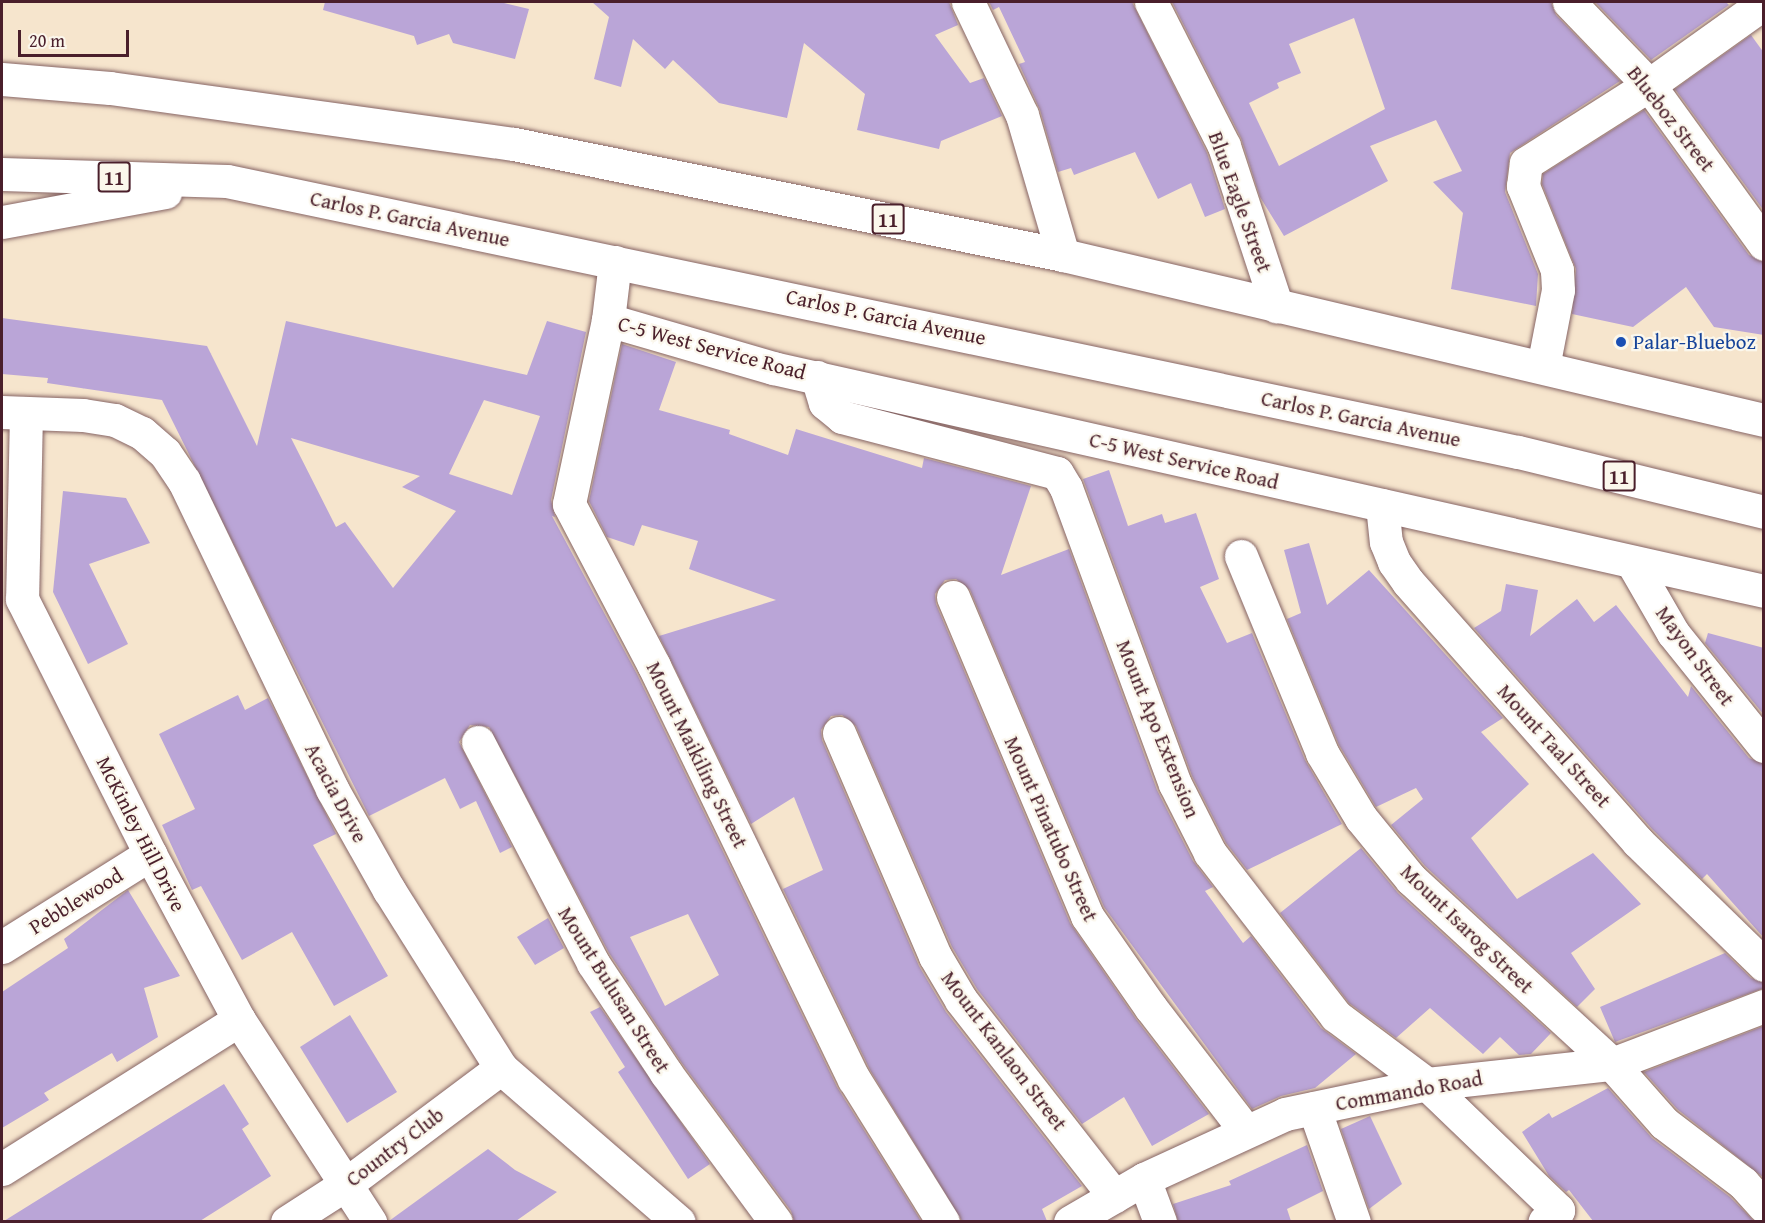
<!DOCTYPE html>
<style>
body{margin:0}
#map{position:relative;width:1765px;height:1223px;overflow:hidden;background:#f6e5cd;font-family:"Gentium Book Plus",serif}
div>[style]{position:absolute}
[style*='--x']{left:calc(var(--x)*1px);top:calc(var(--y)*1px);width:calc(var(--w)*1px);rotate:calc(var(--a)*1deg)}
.building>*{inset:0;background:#baa5d7}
.roads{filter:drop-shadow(0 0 2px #866464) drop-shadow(0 0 2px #866464)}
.minor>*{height:33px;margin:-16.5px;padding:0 16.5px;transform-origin:16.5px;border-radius:16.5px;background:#fff}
.major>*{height:33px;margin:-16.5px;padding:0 16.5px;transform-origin:16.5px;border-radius:16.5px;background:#fff}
.dots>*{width:16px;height:16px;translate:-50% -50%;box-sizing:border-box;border:3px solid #fbf7ec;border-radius:50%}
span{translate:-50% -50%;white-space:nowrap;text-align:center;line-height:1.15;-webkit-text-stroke:4.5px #fbf7ec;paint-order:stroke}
.shield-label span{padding:2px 4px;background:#fbf7ec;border:2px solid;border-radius:4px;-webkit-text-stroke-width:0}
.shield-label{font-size:20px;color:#4a1f2b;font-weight:700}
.street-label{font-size:21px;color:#4a1f2b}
.transit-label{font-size:21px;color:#164399}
.left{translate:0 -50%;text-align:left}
.frame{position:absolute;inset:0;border:3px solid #4a1f2b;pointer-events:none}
.scale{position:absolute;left:18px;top:30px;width:111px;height:27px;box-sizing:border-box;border:3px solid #4a1f2b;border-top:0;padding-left:8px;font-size:18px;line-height:21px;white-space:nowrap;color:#4a1f2b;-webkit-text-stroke:4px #fbf7ec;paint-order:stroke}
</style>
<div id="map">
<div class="building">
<div style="clip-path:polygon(325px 2px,500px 2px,529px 9px,515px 59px,453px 43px,449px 34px,417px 45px,414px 36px,323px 10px)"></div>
<div style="clip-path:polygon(592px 2px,949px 2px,958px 25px,935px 35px,970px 83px,984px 78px,1002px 116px,941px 141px,939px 149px,857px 130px,865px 94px,804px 43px,787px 118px,719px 103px,673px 60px,665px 69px,633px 39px,621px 87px,594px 79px,609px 17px)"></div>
<div style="clip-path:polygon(989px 2px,1132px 2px,1207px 153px,1225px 209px,1205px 217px,1191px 183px,1158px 199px,1135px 152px,1074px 175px,1071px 168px,1058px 172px,1040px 110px,1019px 64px,1025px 62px,999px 7px,993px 10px)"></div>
<div style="clip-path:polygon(evenodd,1172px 2px,1551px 2px,1556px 15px,1620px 81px,1510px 153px,1505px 192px,1538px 274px,1536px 306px,1451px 289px,1463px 213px,1433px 182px,1462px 171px,1436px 120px,1370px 146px,1388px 181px,1284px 236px,1260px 197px,1241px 138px,1172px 2px,1354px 18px,1385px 109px,1279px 166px,1249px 103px,1279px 88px,1277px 83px,1301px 73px,1289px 44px,1354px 18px)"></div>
<div style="clip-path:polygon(1595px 2px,1726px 2px,1729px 5px,1651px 60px)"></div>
<div style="clip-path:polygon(1751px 35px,1764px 53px,1764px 211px,1675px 89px)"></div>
<div style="clip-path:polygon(1644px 110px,1749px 255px,1764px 262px,1764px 335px,1714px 327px,1686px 287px,1633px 327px,1572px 314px,1576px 269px,1542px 184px,1543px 174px)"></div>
<div style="clip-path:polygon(evenodd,2px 318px,207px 346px,257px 446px,286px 321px,527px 375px,547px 321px,586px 332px,551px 500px,555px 517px,552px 516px,637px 674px,837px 1087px,921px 1221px,794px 1221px,791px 1211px,681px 1062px,609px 953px,489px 727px,470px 725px,459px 742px,512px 847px,500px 853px,476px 801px,460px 809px,445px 778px,369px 816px,162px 400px,47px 383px,48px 378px,2px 374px,2px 318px,484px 400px,540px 416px,512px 495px,449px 474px,484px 400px,2px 318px,291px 438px,420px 476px,402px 487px,456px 511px,393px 588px,345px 522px,336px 527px,291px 438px,2px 318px,688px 914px,719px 975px,665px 1006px,630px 937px,688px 914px)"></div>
<div style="clip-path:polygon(622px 344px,676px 362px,659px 410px,730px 430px,729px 434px,788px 455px,796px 429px,922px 468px,924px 458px,1031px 486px,1001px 575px,1069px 549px,1157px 790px,1193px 861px,1213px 887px,1205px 891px,1243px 943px,1251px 936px,1321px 1028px,1356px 1054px,1315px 1088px,1281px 1096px,1252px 1109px,1104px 907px,970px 590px,956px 579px,945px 580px,935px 594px,936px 604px,1070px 923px,1136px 1019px,1209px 1114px,1152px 1146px,1124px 1097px,1082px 1124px,977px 989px,952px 947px,856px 726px,842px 715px,831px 716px,821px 730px,822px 740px,919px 966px,946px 1012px,1082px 1186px,1042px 1209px,1047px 1221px,962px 1221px,870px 1070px,783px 889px,823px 870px,794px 797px,751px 824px,659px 636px,776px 600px,689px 569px,698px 541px,642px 525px,634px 546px,607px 537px,589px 501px)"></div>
<div style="clip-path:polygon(1109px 470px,1128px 526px,1162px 514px,1165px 523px,1196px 513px,1219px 579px,1200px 587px,1227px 643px,1252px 633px,1305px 760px,1342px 824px,1247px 870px,1226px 843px,1192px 776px,1083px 479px)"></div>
<div style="clip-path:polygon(63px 491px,126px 498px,150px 543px,89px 564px,128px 644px,88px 664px,53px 592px)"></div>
<div style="clip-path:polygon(1309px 543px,1327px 605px,1369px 570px,1503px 718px,1481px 732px,1529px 784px,1471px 838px,1517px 899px,1593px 853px,1641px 904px,1571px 953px,1595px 989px,1577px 1007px,1425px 866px,1391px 825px,1423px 799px,1416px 788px,1376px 807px,1339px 745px,1287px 619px,1301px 613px,1284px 550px)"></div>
<div style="clip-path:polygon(1506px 584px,1538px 590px,1530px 636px,1577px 599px,1594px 622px,1616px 605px,1688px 697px,1691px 686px,1749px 758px,1764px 764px,1764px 938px,1707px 874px,1702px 879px,1652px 829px,1474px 628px,1501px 611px)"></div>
<div style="clip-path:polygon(1708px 633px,1764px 648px,1764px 715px,1705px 643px)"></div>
<div style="clip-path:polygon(238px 695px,245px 710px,268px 698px,336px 834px,313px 845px,388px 976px,334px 1006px,292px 932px,242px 960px,201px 886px,192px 890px,162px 825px,195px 809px,159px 734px)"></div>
<div style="clip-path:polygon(1361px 848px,1398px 893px,1551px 1033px,1531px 1054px,1519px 1055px,1500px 1037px,1483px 1054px,1430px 1008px,1396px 1038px,1349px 1003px,1280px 913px)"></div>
<div style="clip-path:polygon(128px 890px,180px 976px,144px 988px,158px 1037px,117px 1062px,112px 1053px,44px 1093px,49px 1100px,2px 1128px,2px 992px,68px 948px,64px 939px)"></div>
<div style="clip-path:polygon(548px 918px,564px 948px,535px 965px,517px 937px)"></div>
<div style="clip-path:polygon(1725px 953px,1751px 978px,1764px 983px,1764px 988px,1615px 1042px,1600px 1007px)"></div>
<div style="clip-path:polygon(600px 1007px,710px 1164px,688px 1179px,618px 1072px,625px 1067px,590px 1012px)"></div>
<div style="clip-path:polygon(350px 1015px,397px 1092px,347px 1123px,300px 1047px)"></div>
<div style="clip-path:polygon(1764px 1026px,1764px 1178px,1677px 1109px,1644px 1072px)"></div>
<div style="clip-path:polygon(224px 1084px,249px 1124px,242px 1129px,271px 1176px,200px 1221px,4px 1221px)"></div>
<div style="clip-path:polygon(1608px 1088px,1652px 1138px,1730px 1197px,1754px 1221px,1593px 1221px,1569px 1190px,1566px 1192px,1549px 1176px,1522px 1132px,1549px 1113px,1552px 1118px)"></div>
<div style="clip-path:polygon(1370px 1116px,1402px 1184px,1369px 1209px,1341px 1129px)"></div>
<div style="clip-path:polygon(1307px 1145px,1323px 1191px,1287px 1209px,1291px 1221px,1178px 1221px,1173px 1204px,1231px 1185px,1229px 1181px)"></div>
<div style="clip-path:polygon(488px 1149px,515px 1170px,557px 1192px,516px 1221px,389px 1221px)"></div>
</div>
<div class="roads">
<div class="minor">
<div style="--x:968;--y:2;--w:125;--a:64.5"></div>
<div style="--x:1022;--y:115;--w:146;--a:73.7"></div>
<div style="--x:1151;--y:2;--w:161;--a:63.1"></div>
<div style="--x:1224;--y:146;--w:169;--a:71.8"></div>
<div style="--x:1569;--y:2;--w:115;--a:46.1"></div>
<div style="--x:1649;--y:85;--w:196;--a:54.1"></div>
<div style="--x:615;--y:262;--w:58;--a:96.9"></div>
<div style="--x:608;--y:320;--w:188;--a:102"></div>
<div style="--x:569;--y:504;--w:183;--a:62.3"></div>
<div style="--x:654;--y:666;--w:459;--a:64.2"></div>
<div style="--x:854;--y:1079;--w:168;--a:58.1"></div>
<div style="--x:608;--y:320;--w:172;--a:16.2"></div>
<div style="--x:773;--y:368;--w:1016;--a:12.68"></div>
<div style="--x:1543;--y:367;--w:78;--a:-79"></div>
<div style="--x:1558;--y:290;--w:20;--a:-93"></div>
<div style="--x:1557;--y:270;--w:91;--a:-112"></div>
<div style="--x:1523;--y:186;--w:23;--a:-83"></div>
<div style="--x:1526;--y:163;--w:146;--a:-32.4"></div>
<div style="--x:1649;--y:85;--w:141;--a:-35.5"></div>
<div style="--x:817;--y:377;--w:27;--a:73"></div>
<div style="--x:825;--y:403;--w:22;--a:39"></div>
<div style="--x:842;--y:417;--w:222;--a:14.6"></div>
<div style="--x:1057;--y:473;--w:17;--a:59"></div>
<div style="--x:1066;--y:488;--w:315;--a:69.8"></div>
<div style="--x:1175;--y:784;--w:77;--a:63.1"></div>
<div style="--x:1210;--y:853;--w:206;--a:52.3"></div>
<div style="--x:1336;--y:1016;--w:114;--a:36.8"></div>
<div style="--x:1427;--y:1084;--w:182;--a:43.9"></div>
<div style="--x:1558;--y:1210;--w:18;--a:139"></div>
<div style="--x:2;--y:412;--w:81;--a:2.1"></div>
<div style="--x:83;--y:415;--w:32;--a:9"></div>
<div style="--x:115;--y:420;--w:30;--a:26"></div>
<div style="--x:142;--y:433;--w:30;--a:41"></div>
<div style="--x:165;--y:453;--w:34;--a:56"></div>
<div style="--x:184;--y:481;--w:342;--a:64.3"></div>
<div style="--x:332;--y:789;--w:116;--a:60.6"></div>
<div style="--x:389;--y:890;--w:210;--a:57.8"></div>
<div style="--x:501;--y:1068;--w:235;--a:40.9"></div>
<div style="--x:26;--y:413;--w:186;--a:91.2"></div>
<div style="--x:22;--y:599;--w:285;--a:63.3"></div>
<div style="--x:150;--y:854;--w:188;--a:61.8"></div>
<div style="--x:239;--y:1020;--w:241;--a:57"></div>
<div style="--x:1382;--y:505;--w:37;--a:84"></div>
<div style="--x:1386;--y:542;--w:22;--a:68"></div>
<div style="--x:1394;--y:562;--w:24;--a:55"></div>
<div style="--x:1408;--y:582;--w:347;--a:48.5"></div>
<div style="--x:1638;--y:842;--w:176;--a:44.3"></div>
<div style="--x:1241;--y:556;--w:213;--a:67.6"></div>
<div style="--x:1322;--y:753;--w:76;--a:59"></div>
<div style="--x:1361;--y:818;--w:79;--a:50.7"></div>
<div style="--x:1411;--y:879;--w:273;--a:42.6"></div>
<div style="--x:1612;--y:1064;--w:79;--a:48.6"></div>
<div style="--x:1664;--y:1123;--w:99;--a:37.2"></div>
<div style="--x:1743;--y:1183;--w:31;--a:48"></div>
<div style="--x:1632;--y:562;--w:82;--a:60"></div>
<div style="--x:1673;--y:633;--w:145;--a:51.2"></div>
<div style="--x:953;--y:597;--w:346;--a:67.2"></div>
<div style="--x:1087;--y:916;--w:112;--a:55.2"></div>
<div style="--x:1151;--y:1008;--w:154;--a:52.4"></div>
<div style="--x:839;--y:733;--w:243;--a:66.7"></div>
<div style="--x:935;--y:956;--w:51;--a:59.4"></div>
<div style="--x:961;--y:1000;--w:249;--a:52"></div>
<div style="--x:478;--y:742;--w:249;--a:62.5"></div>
<div style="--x:593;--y:963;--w:132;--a:56.4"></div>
<div style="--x:666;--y:1073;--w:185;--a:53.6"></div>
<div style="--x:2;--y:947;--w:175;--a:-32.1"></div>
<div style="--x:1314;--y:1108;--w:121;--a:70.7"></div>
<div style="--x:2;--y:1169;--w:280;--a:-32.2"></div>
<div style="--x:1144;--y:1179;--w:46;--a:69.6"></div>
<div style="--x:287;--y:1222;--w:70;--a:-32.8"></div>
<div style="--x:346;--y:1184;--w:194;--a:-36.8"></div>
<div style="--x:1070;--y:1222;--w:86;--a:-30.2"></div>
<div style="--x:1144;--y:1179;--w:155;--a:-24.7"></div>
<div style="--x:1285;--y:1114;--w:145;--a:-11.9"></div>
<div style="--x:1427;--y:1084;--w:186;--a:-6.2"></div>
<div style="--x:1612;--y:1064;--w:163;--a:-20.9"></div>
</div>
<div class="major">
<div style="--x:2;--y:79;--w:108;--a:4.8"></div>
<div style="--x:110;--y:88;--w:408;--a:7.9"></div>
<div style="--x:514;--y:144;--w:560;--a:11.43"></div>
<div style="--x:1063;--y:255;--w:720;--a:13.25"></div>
<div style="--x:2;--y:174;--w:225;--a:1.8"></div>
<div style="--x:227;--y:181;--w:1319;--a:11.86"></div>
<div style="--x:1518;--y:452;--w:253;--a:13.7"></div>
<div style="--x:2;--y:222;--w:166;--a:-10.4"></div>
</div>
</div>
<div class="dots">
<div style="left:1621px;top:342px;background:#1a4fb4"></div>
</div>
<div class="shield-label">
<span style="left:114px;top:177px">11</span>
<span style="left:888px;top:219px">11</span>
<span style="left:1619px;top:476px">11</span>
</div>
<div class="street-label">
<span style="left:1671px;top:119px;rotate:52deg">Blueboz Street</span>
<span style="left:1240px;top:202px;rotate:70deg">Blue Eagle Street</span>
<span style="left:410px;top:219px;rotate:12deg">Carlos P. Garcia Avenue</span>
<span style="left:886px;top:317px;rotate:12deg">Carlos P. Garcia Avenue</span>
<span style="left:712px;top:348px;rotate:15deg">C-5 West Service Road</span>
<span style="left:1361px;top:419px;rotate:12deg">Carlos P. Garcia Avenue</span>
<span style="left:1184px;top:461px;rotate:13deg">C-5 West Service Road</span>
<span style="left:1695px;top:656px;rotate:54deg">Mayon Street</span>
<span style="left:1158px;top:729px;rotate:68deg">Mount Apo Extension</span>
<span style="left:1554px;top:746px;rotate:48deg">Mount Taal Street</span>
<span style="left:697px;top:755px;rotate:64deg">Mount Maikiling Street</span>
<span style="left:336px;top:793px;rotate:62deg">Acacia Drive</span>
<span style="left:1051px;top:829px;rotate:66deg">Mount Pinatubo Street</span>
<span style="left:141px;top:834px;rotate:63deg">McKinley Hill Drive</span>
<span style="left:76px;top:901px;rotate:-32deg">Pebblewood</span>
<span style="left:1467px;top:929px;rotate:44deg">Mount Isarog Street</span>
<span style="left:614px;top:990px;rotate:58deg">Mount Bulusan Street</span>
<span style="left:1004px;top:1051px;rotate:53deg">Mount Kanlaon Street</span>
<span style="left:1409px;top:1091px;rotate:-10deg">Commando Road</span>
<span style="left:395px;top:1147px;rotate:-37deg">Country Club</span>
</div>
<div class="transit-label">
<span class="left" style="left:1633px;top:342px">Palar-Blueboz</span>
</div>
<div class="frame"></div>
<div class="scale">20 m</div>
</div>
